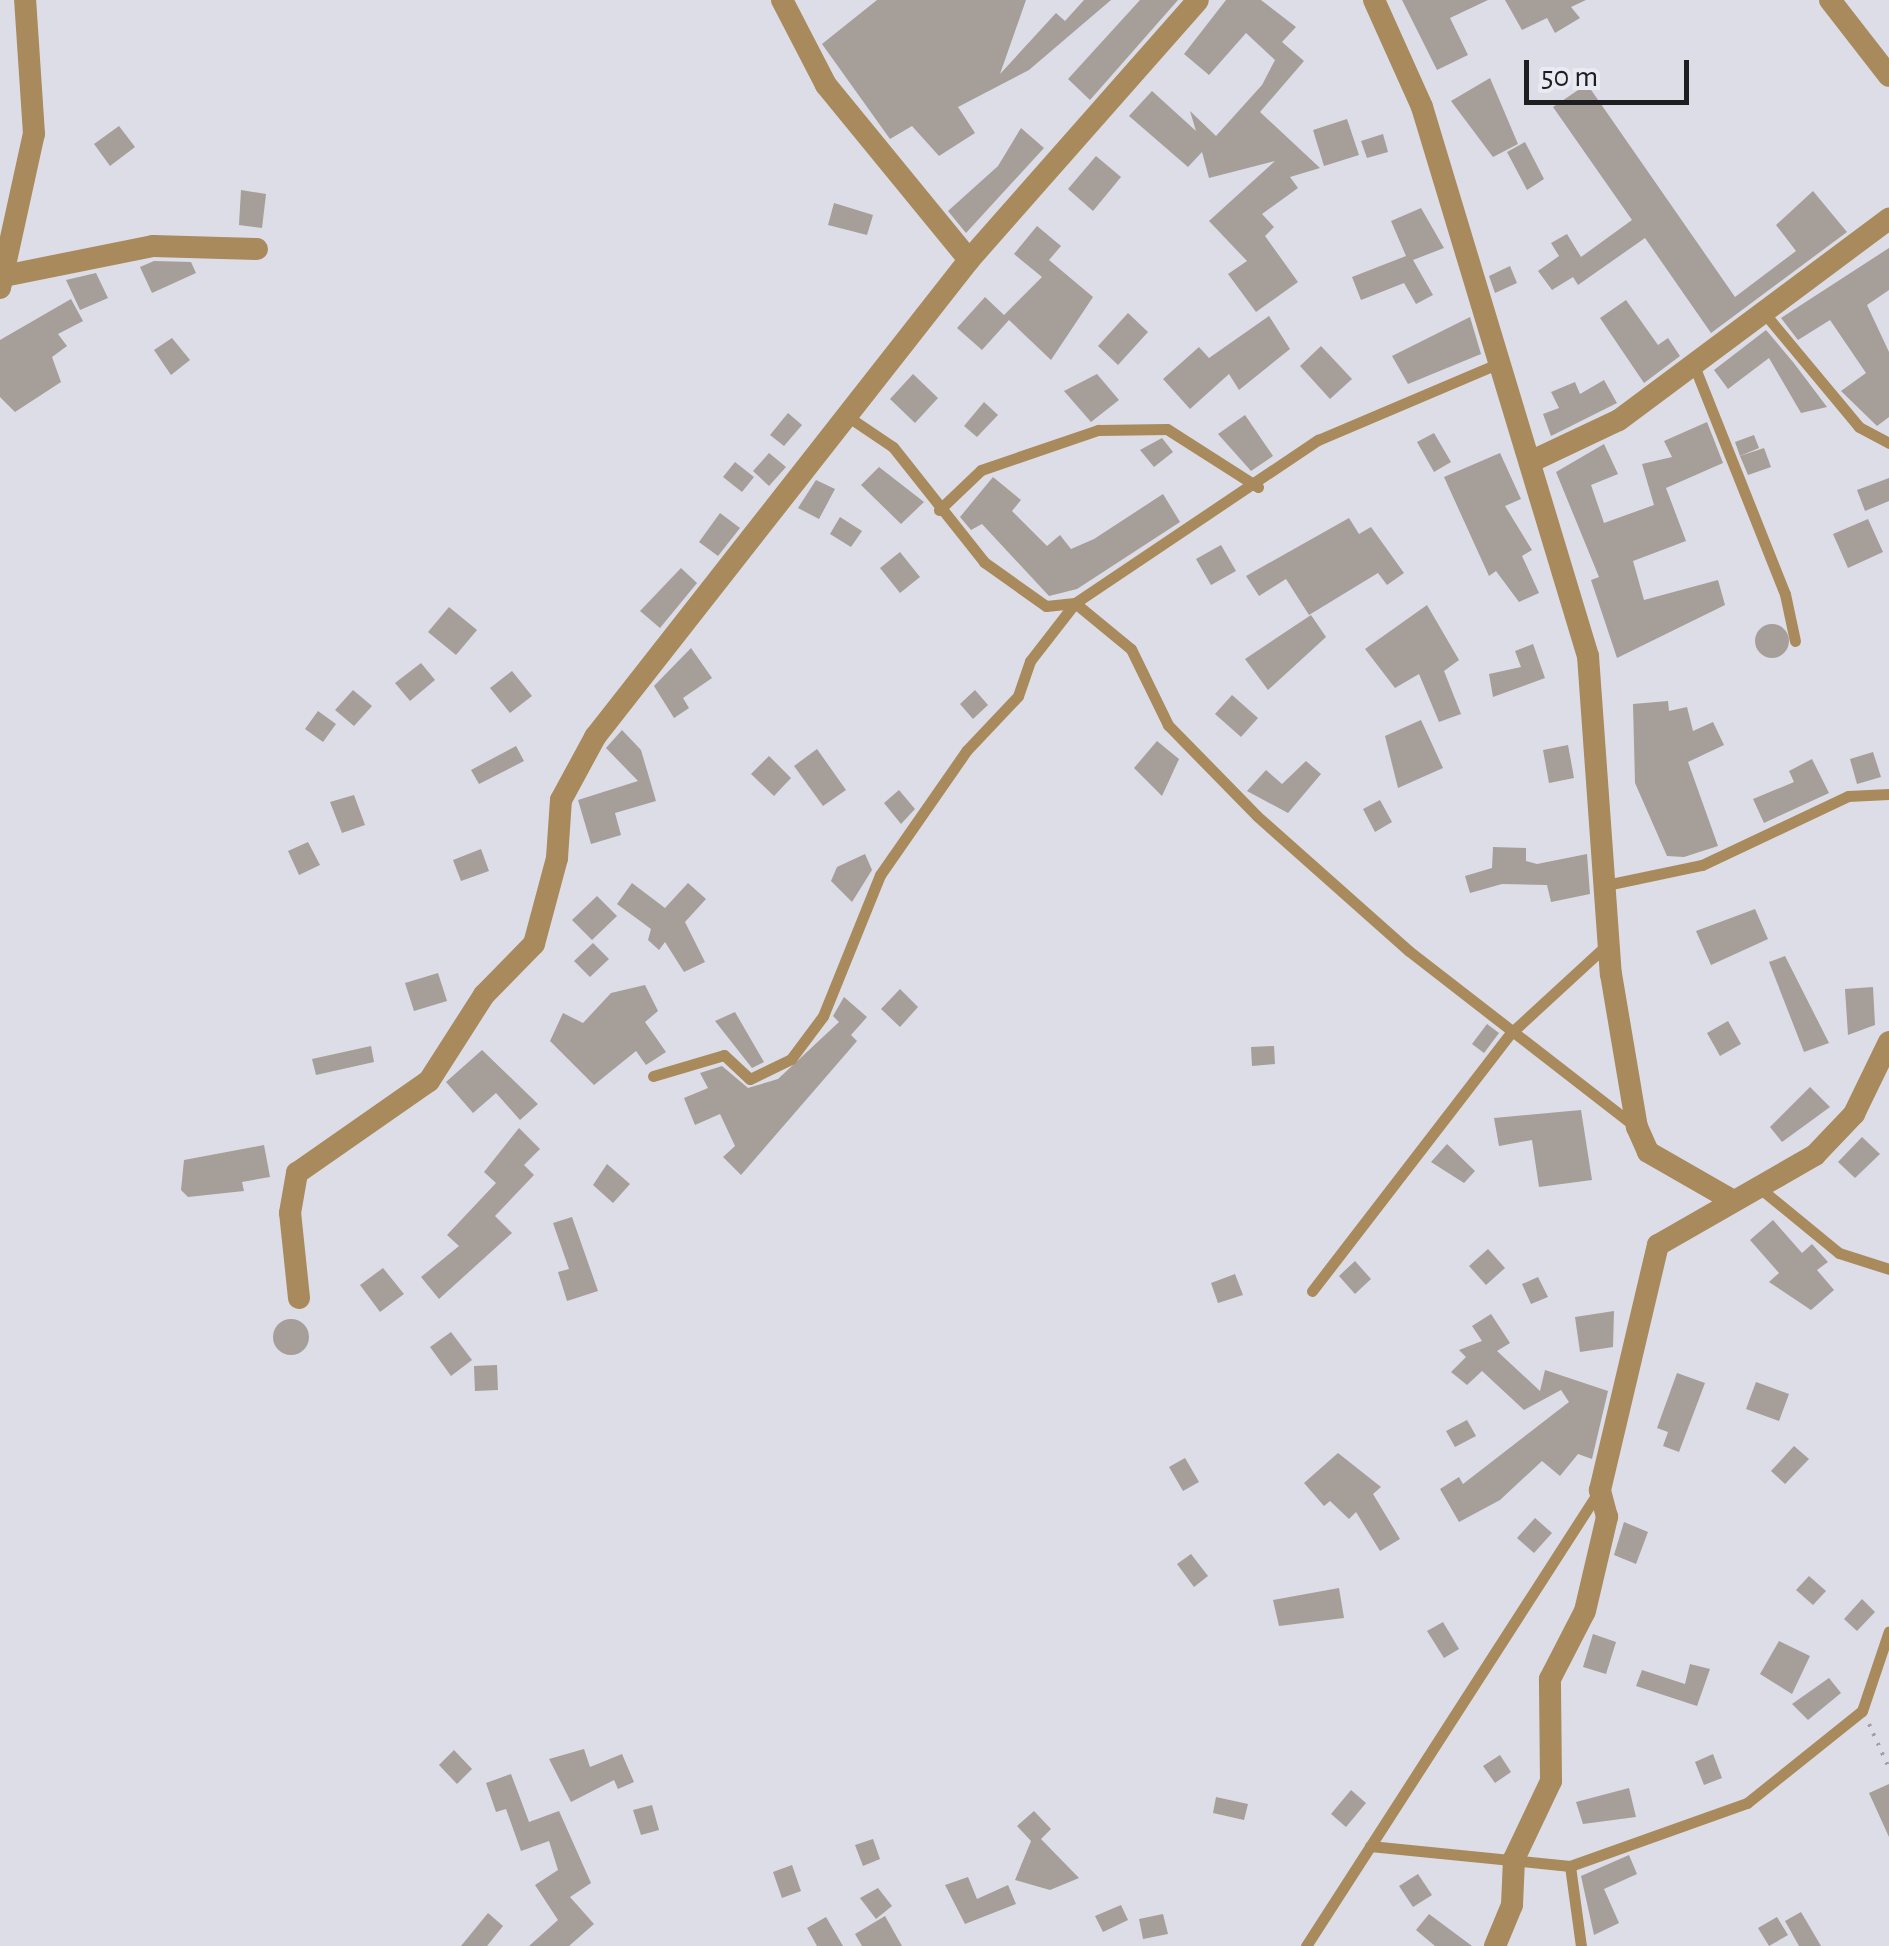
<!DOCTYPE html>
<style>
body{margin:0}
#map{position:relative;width:1889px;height:1946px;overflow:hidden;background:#dddde7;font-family:"Alegreya Sans",sans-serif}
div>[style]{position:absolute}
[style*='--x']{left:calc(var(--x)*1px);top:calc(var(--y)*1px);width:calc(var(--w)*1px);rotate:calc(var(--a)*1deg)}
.building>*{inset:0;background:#a69e98}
.round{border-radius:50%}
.path>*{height:4px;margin-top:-2px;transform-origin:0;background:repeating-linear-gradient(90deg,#a0a0a8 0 2.5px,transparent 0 10.5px)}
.lane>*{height:11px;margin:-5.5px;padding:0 5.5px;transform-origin:5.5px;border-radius:5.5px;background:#a88a5c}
.street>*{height:22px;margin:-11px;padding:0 11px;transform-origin:11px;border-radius:11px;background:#a88a5c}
span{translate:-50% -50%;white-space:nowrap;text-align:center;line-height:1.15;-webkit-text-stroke:10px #eaeaf4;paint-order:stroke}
.scale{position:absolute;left:1524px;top:60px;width:165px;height:45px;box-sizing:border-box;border:5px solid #1e1e21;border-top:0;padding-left:12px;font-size:30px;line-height:35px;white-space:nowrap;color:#1e1e21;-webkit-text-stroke:8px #eaeaf4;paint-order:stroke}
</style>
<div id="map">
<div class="building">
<div style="clip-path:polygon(877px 0,1026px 0,1000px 74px,1056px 13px,1065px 21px,1084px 0,1111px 0,1029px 70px,958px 107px,975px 133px,939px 156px,912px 126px,890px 139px,822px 44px)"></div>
<div style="clip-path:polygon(1140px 0,1178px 0,1090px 100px,1068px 79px)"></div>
<div style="clip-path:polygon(1226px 0,1261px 0,1296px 27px,1282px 42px,1304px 61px,1260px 112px,1320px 168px,1290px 177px,1298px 188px,1262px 214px,1274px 227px,1265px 236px,1298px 282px,1256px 312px,1228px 274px,1247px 261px,1209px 221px,1275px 161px,1209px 178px,1202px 152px,1188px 167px,1129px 116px,1152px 91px,1196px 131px,1190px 111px,1216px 136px,1262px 85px,1275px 60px,1246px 33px,1209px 75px,1184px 54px)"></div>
<div style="clip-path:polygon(1402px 0,1488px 0,1450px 18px,1468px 55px,1437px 70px)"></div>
<div style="clip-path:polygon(1505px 0,1586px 0,1571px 7px,1580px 18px,1555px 33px,1547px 18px,1522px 30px)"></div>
<div style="clip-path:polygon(1490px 78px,1518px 144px,1493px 157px,1451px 101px)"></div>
<div style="clip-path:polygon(1587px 84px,1735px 297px,1796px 251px,1776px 225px,1813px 191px,1847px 232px,1711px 333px,1645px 238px,1578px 285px,1573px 277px,1552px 290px,1538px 271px,1559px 256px,1551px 243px,1567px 234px,1581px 257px,1632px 220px,1553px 107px)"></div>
<div style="clip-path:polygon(1347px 119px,1359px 155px,1324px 166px,1313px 130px)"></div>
<div style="clip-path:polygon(119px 126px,135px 147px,110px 166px,94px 144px)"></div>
<div style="clip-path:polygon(1021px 128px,1044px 148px,966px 233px,948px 211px,998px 166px)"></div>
<div style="clip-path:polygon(1383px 134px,1388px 152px,1367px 158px,1361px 141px)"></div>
<div style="clip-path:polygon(1525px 142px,1544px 179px,1527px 190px,1507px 152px)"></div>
<div style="clip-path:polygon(1096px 156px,1121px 177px,1093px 211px,1068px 189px)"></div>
<div style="clip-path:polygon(241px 190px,266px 194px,262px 228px,239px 225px)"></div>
<div style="clip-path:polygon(834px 203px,873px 215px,867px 235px,828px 225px)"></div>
<div style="clip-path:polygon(1421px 208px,1444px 248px,1413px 260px,1433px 295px,1416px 304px,1404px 283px,1361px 300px,1352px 277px,1406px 256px,1391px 221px)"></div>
<div style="clip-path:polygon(1037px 226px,1061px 246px,1049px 260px,1093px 297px,1051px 360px,1009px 320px,982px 350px,957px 328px,985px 297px,1004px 315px,1042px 277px,1014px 254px)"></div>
<div style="clip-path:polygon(1889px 248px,1889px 290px,1867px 305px,1889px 352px,1889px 417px,1877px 426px,1841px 391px,1866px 373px,1830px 320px,1798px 340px,1781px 318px)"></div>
<div style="clip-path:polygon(154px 261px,191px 262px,196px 273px,152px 293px,140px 267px)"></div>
<div style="clip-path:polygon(1510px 266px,1517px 283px,1495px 293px,1489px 276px)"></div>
<div style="clip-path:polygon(96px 273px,108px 298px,80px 310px,66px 280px)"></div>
<div style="clip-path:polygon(71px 299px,83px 321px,58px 334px,67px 346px,52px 357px,61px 382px,15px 412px,0 397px,0 340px)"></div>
<div style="clip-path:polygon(1626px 300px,1658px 345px,1668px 338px,1680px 356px,1644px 383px,1600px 318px)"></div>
<div style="clip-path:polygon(1128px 313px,1148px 332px,1118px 365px,1098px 346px)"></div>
<div style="clip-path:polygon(1269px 316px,1290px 349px,1239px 390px,1229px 374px,1190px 409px,1163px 379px,1199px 347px,1209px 358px)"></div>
<div style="clip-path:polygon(1470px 317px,1481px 354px,1408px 384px,1392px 356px)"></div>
<div style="clip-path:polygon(1766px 330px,1793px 362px,1827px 407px,1801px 413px,1769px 358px,1728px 389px,1714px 370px)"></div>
<div style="clip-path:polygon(172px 338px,190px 360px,171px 375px,154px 350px)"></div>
<div style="clip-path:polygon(1321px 346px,1352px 379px,1330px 399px,1300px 366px)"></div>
<div style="clip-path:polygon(913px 374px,938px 398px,915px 423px,890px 399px)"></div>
<div style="clip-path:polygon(1097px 374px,1119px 400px,1091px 422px,1064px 391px)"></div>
<div style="clip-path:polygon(1604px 380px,1617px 403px,1551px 436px,1543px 414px,1559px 408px,1551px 392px,1575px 382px,1580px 394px)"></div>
<div style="clip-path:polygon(984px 402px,998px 415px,977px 437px,964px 426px)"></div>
<div style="clip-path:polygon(788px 413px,802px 425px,784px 446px,770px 435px)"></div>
<div style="clip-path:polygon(1245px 415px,1273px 456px,1251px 471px,1218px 434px)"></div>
<div style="clip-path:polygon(1707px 422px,1723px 463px,1666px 488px,1686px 541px,1633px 561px,1644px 600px,1718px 580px,1725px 605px,1617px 658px,1591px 580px,1599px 577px,1556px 472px,1604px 444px,1618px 474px,1591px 485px,1604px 523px,1654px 505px,1642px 464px,1672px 457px,1664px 441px)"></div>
<div style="clip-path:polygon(1434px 433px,1451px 462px,1434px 472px,1417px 442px)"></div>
<div style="clip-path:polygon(1754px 435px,1759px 448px,1740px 456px,1735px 442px)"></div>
<div style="clip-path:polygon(1162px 438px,1173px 452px,1154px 467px,1140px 450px)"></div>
<div style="clip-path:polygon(1764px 448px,1771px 467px,1748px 475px,1740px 456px)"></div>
<div style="clip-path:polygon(769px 453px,786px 467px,769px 486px,753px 471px)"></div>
<div style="clip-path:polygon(1500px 453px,1521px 499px,1505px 506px,1532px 550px,1522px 556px,1539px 593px,1519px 602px,1496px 571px,1489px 576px,1444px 477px)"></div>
<div style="clip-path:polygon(735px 462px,754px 477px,742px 492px,723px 477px)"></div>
<div style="clip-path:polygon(879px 467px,924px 502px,901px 524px,861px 485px)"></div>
<div style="clip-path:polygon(993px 477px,1021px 500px,1012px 511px,1047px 546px,1060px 535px,1071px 549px,1094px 539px,1163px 494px,1180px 522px,1077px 589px,1049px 596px,982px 524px,971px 530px,960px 517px)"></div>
<div style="clip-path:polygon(1889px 478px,1889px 501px,1865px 511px,1857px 490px)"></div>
<div style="clip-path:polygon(816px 480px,835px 489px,819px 519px,798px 508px)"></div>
<div style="clip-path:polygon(720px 513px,740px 528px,718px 556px,699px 542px)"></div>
<div style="clip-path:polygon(840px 517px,862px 531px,851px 547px,830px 534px)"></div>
<div style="clip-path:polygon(1349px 518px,1359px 534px,1371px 527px,1404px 573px,1387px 585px,1378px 573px,1309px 615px,1286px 579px,1259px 596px,1246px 576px)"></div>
<div style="clip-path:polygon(1868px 519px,1883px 552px,1848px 568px,1833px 534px)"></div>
<div style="clip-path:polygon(1221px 545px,1236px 571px,1211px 585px,1196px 559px)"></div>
<div style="clip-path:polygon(900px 552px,920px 577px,900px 593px,880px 568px)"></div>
<div style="clip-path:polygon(681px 568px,697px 583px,660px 628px,640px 611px)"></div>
<div style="clip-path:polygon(1427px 605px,1459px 660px,1444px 671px,1461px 714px,1439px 722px,1419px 674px,1395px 688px,1365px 649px)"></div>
<div style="clip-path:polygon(449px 607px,477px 630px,456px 655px,428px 632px)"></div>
<div style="clip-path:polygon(1311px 615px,1326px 637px,1268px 690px,1245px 659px)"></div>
<div class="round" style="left:1755px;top:624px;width:34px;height:34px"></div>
<div style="clip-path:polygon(1533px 644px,1545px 678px,1493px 697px,1489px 674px,1521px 667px,1515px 651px)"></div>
<div style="clip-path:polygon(691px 648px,712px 678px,683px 698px,689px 708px,674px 718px,654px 686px)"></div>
<div style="clip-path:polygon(421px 663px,435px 680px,410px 701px,395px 683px)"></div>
<div style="clip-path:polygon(512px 671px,532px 696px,510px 713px,490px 688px)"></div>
<div style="clip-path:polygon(353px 690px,372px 706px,354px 726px,335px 710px)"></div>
<div style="clip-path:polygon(975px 690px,988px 705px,973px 719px,960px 704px)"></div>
<div style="clip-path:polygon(1232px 695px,1258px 718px,1241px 737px,1215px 714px)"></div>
<div style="clip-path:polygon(1668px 701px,1669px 711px,1687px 707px,1693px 731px,1713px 722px,1724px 745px,1688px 762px,1718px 846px,1684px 857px,1667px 856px,1635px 783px,1633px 704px)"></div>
<div style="clip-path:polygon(318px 711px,336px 724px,323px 742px,305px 729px)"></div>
<div style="clip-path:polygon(1421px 720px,1443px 768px,1398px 788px,1385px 736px)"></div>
<div style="clip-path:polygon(622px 730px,641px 750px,656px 801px,615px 813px,621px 835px,591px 844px,578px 800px,638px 781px,606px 748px)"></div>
<div style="clip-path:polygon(1157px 741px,1179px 759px,1162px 796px,1134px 768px)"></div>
<div style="clip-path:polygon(1568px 745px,1574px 778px,1549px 783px,1543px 750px)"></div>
<div style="clip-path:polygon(516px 746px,524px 761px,479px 784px,471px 770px)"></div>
<div style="clip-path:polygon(817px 749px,846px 790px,823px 806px,794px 766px)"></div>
<div style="clip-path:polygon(1873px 752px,1881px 777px,1857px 784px,1850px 759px)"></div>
<div style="clip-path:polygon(769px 756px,791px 778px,774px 796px,751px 774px)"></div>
<div style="clip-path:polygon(1812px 759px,1829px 793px,1764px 823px,1753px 799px,1794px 782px,1789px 771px)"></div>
<div style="clip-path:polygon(1306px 761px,1321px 774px,1288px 813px,1247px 791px,1266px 770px,1282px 784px)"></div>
<div style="clip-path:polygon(899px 790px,915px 809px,901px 824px,884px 803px)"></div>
<div style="clip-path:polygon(354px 795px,365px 825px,342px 833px,330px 802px)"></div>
<div style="clip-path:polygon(1380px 800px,1392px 822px,1375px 832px,1363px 809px)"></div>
<div style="clip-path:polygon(308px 842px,320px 865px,299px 875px,288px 851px)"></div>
<div style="clip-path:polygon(1493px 847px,1526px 848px,1526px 861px,1537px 864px,1587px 854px,1590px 894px,1551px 902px,1547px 885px,1502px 884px,1470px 893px,1465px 876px,1492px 868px)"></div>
<div style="clip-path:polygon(481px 849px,489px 871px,461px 881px,453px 860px)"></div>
<div style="clip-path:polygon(865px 854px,872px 870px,852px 902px,831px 881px,837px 867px)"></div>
<div style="clip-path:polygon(632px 883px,665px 908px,688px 883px,706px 899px,685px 922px,705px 962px,684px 972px,665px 942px,659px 950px,648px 940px,651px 929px,617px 904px)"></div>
<div style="clip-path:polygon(597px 896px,617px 916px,592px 940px,572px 920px)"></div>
<div style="clip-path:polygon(1755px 909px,1768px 939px,1711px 965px,1696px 931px)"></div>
<div style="clip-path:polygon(593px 943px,609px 959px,590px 977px,574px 961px)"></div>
<div style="clip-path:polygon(1785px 956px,1829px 1043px,1804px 1052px,1769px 962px)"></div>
<div style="clip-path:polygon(438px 973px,447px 1001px,414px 1011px,405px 983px)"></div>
<div style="clip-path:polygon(645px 985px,658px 1011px,645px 1022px,666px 1052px,646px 1065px,636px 1051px,594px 1085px,550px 1041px,563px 1013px,583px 1023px,611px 993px)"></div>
<div style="clip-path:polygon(1873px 987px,1875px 1025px,1848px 1035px,1845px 989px)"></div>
<div style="clip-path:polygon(900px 989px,918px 1007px,900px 1027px,881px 1009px)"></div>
<div style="clip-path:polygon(844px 997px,867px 1017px,851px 1035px,857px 1041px,741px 1175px,723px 1157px,735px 1146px,720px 1114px,695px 1125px,684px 1098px,708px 1088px,700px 1073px,722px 1066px,748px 1088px,778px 1079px,839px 1022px,833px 1016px)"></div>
<div style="clip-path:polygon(735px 1012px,764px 1062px,752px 1068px,715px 1021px)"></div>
<div style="clip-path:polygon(1728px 1021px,1741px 1044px,1720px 1056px,1707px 1033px)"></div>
<div style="clip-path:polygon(1487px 1024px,1499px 1033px,1484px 1053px,1472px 1044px)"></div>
<div style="clip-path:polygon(371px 1046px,374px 1062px,316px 1075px,312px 1059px)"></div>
<div style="clip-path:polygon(1274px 1046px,1275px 1064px,1252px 1066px,1251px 1047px)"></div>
<div style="clip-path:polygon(482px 1050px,538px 1104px,520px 1120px,496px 1093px,473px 1113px,446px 1082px)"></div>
<div style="clip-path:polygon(1810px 1087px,1830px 1107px,1782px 1142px,1770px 1127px)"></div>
<div style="clip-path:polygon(1581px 1110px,1592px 1180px,1539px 1187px,1532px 1140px,1499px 1146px,1494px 1118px)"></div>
<div style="clip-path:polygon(519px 1128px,540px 1149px,524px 1165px,534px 1175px,495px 1216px,512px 1233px,439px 1299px,421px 1277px,459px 1246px,447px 1235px,496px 1183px,484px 1172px)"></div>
<div style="clip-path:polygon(1862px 1137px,1880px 1154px,1855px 1178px,1838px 1162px)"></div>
<div style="clip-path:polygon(1447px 1144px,1475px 1171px,1464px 1183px,1431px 1162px)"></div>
<div style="clip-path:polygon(264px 1145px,270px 1177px,242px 1182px,244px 1191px,188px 1197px,181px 1190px,184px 1160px)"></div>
<div style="clip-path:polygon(607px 1164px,630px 1184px,613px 1203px,593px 1185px)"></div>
<div style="clip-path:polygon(572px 1217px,598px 1291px,567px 1301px,558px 1272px,569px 1269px,553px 1223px)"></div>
<div style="clip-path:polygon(1773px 1220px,1802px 1253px,1812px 1244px,1828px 1262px,1817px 1270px,1834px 1290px,1811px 1310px,1769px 1282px,1779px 1273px,1750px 1240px)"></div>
<div style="clip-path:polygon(1488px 1249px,1505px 1268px,1486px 1285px,1469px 1266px)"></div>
<div style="clip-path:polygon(1355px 1261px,1371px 1279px,1355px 1294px,1339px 1276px)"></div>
<div style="clip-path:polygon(383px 1268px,404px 1294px,380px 1312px,360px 1285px)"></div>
<div style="clip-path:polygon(1235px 1274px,1243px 1295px,1218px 1303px,1211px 1283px)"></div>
<div style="clip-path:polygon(1538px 1277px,1548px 1297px,1531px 1304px,1522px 1284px)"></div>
<div style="clip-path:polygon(1614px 1311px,1613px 1347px,1580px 1352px,1575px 1317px)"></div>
<div style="clip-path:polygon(1491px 1314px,1510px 1343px,1497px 1351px,1540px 1391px,1545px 1370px,1608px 1391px,1592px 1459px,1578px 1454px,1560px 1476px,1542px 1461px,1500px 1500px,1459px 1522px,1440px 1489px,1459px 1477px,1463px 1484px,1569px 1402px,1561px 1390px,1524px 1410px,1482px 1371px,1467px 1385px,1451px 1372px,1466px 1357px,1459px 1350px,1482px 1341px,1472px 1326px)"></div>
<div class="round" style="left:273px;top:1319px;width:36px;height:36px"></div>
<div style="clip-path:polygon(451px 1332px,472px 1360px,451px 1376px,430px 1347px)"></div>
<div style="clip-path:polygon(497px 1365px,498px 1390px,475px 1391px,474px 1366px)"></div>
<div style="clip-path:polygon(1677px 1373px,1705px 1383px,1679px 1452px,1663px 1446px,1668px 1432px,1657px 1428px)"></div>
<div style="clip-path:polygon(1756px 1382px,1789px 1394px,1779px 1421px,1746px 1409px)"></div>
<div style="clip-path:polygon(1467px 1420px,1476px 1436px,1455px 1447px,1446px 1431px)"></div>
<div style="clip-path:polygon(1794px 1446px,1809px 1459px,1785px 1484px,1771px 1471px)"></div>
<div style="clip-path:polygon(1338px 1453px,1381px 1487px,1373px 1494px,1400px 1539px,1380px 1551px,1356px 1512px,1349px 1519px,1330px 1501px,1324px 1506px,1304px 1483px)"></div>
<div style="clip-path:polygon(1185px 1458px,1199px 1482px,1183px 1491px,1169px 1467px)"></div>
<div style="clip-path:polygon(1535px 1518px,1552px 1533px,1534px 1553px,1517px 1538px)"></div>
<div style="clip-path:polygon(1624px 1522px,1648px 1532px,1636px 1564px,1614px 1555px)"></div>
<div style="clip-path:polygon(1191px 1554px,1208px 1576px,1194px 1587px,1177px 1564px)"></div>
<div style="clip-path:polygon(1809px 1576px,1826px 1591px,1813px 1605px,1796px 1590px)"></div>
<div style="clip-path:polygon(1339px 1588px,1344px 1618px,1279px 1626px,1273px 1600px)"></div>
<div style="clip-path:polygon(1862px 1599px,1875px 1612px,1857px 1631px,1844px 1619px)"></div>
<div style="clip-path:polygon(1443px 1622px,1459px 1649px,1444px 1658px,1427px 1631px)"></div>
<div style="clip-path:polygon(1593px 1634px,1616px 1642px,1606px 1674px,1583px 1667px)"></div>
<div style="clip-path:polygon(1779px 1641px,1810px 1656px,1792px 1694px,1760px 1674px)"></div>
<div style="clip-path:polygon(1690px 1664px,1710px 1669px,1697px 1706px,1636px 1686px,1642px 1670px,1685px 1684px)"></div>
<div style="clip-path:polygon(1829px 1678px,1841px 1693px,1808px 1720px,1792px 1704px)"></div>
<div style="clip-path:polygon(584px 1749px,590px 1767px,622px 1754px,634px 1782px,618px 1789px,614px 1780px,571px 1802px,549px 1759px)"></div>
<div style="clip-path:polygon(454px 1750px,472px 1769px,457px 1784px,439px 1765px)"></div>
<div style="clip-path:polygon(1713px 1754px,1722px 1778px,1704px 1785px,1695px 1762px)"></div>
<div style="clip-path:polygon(1500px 1755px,1511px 1772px,1495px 1783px,1483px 1766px)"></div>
<div style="clip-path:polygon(511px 1774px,529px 1822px,559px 1811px,591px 1883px,570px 1897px,594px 1924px,569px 1946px,529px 1946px,558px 1920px,535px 1885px,558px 1870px,549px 1841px,521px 1851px,506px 1809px,496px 1812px,486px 1783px)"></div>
<div style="clip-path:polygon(1889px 1784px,1889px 1837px,1869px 1793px)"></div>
<div style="clip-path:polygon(1629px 1788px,1636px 1817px,1583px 1824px,1576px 1802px)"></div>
<div style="clip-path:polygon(1351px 1790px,1366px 1803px,1346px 1827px,1331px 1814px)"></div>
<div style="clip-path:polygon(1216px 1797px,1248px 1804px,1244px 1820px,1213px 1813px)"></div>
<div style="clip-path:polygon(652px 1805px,659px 1830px,641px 1835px,633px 1810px)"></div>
<div style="clip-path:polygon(1034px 1811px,1051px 1829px,1041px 1839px,1079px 1878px,1050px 1890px,1015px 1880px,1031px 1841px,1017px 1826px)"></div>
<div style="clip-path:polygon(873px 1839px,880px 1859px,863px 1866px,855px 1845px)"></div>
<div style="clip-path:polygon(1629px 1855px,1637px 1874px,1604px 1889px,1619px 1923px,1594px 1935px,1581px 1876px)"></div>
<div style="clip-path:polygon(792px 1865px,801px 1891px,782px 1898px,773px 1872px)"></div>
<div style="clip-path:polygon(1418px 1874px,1432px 1895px,1413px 1907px,1399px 1886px)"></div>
<div style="clip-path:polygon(968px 1877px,977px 1899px,1008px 1885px,1016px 1904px,965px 1924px,945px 1885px)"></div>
<div style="clip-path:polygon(878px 1888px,892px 1906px,876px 1919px,860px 1898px)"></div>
<div style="clip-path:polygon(1121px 1905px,1128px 1920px,1103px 1932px,1095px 1916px)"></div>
<div style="clip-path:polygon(1801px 1912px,1821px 1946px,1799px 1946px,1785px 1921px)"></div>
<div style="clip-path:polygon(488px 1913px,503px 1926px,487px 1946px,461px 1946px)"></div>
<div style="clip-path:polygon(1163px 1914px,1168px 1934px,1143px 1939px,1139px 1919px)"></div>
<div style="clip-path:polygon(1429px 1914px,1472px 1946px,1435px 1946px,1416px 1930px)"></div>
<div style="clip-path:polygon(885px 1916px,902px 1946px,862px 1946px,855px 1934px)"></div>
<div style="clip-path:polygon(826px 1917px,843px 1946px,817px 1946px,807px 1928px)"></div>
<div style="clip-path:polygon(1777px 1917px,1788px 1935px,1769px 1946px,1758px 1928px)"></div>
</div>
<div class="path">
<div style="--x:1869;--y:1724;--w:48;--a:65.6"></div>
</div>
<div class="lane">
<div style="--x:1765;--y:314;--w:147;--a:50.2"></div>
<div style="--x:1859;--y:427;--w:34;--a:28"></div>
<div style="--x:1695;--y:368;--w:243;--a:68.3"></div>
<div style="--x:1785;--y:594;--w:48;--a:78"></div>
<div style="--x:847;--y:416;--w:55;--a:34"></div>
<div style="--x:893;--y:447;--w:147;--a:51.6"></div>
<div style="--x:984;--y:562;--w:76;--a:35.4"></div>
<div style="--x:1046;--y:606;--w:29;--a:-6"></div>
<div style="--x:1075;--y:603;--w:72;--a:39.4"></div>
<div style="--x:1131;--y:649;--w:85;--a:64"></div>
<div style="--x:1168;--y:725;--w:127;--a:45.6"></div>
<div style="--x:1257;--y:816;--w:203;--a:41.6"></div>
<div style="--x:1409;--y:951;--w:287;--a:37.8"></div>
<div style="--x:939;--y:510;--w:58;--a:-43.6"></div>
<div style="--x:981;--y:470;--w:124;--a:-18.9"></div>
<div style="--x:1098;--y:430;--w:69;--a:-0.8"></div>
<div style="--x:1167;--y:429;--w:108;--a:32.5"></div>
<div style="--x:1611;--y:884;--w:93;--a:-11.8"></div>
<div style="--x:1702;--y:865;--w:161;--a:-25.3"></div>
<div style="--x:1848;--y:796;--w:41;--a:-2.8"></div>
<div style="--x:653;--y:1076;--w:74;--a:-16.5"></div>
<div style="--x:724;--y:1055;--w:35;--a:43"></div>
<div style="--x:750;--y:1079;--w:46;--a:-26"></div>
<div style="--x:791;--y:1059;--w:54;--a:-53.3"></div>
<div style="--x:823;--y:1016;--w:152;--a:-68"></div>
<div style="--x:880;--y:875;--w:152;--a:-55.2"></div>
<div style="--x:967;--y:750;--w:74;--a:-46.6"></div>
<div style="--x:1018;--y:696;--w:37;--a:-71"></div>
<div style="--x:1030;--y:661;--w:73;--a:-52.2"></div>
<div style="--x:1075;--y:603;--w:293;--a:-33.9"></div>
<div style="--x:1318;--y:440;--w:197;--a:-23"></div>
<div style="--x:1762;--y:1190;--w:99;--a:39.3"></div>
<div style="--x:1839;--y:1253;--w:52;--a:17.7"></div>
<div style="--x:1312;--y:1291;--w:326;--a:-52.4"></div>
<div style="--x:1511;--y:1033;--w:134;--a:-42.6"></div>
<div style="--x:1370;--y:1846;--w:201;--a:5.7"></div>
<div style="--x:1570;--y:1866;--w:188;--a:-19.6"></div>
<div style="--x:1747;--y:1803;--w:147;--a:-38.7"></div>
<div style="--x:1862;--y:1711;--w:84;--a:-71.4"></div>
<div style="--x:1570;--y:1866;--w:81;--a:82.2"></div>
<div style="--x:1306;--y:1946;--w:538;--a:-57.23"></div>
</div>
<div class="street">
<div style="--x:782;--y:0;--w:96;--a:62.6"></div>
<div style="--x:826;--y:85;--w:226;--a:50.7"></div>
<div style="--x:1374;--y:0;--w:117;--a:65.8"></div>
<div style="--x:1422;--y:107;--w:574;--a:73.18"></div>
<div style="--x:1588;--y:656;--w:319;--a:85.9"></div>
<div style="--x:1611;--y:974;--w:155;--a:80.4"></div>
<div style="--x:1637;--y:1127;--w:27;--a:66"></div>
<div style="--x:1648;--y:1152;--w:95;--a:29.8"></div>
<div style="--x:1830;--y:0;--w:96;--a:52.2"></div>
<div style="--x:4;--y:276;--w:152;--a:-11.4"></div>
<div style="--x:153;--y:246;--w:104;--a:1.7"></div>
<div style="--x:0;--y:288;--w:158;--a:-77.6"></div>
<div style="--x:34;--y:134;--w:134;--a:-93.8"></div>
<div style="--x:1530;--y:462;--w:98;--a:-25.3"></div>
<div style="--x:1619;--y:420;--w:337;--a:-36.7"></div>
<div style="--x:299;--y:1298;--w:85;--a:-96"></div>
<div style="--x:290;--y:1213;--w:41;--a:-80.1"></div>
<div style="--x:297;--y:1173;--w:161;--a:-34.9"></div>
<div style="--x:429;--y:1081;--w:102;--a:-57.4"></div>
<div style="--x:484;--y:995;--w:71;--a:-45.6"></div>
<div style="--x:534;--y:944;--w:89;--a:-75"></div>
<div style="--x:557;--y:858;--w:58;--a:-86.1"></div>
<div style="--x:561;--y:800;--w:72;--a:-61.6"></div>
<div style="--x:595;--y:737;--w:606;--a:-51.9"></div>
<div style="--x:969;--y:260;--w:346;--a:-48.6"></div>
<div style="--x:1495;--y:1946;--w:44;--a:-67.5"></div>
<div style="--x:1512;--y:1905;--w:46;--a:-87.5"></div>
<div style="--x:1514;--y:1859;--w:86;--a:-64.6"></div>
<div style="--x:1551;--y:1781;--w:102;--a:-90.6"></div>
<div style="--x:1550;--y:1679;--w:76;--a:-62.8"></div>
<div style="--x:1585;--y:1611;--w:97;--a:-76.8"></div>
<div style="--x:1607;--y:1517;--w:28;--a:-105"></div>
<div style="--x:1600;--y:1490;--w:252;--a:-76.7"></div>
<div style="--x:1658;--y:1245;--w:181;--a:-29.8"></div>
<div style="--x:1815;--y:1155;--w:57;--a:-46.4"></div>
<div style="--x:1854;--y:1114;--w:80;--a:-64.1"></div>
</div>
<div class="scale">50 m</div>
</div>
